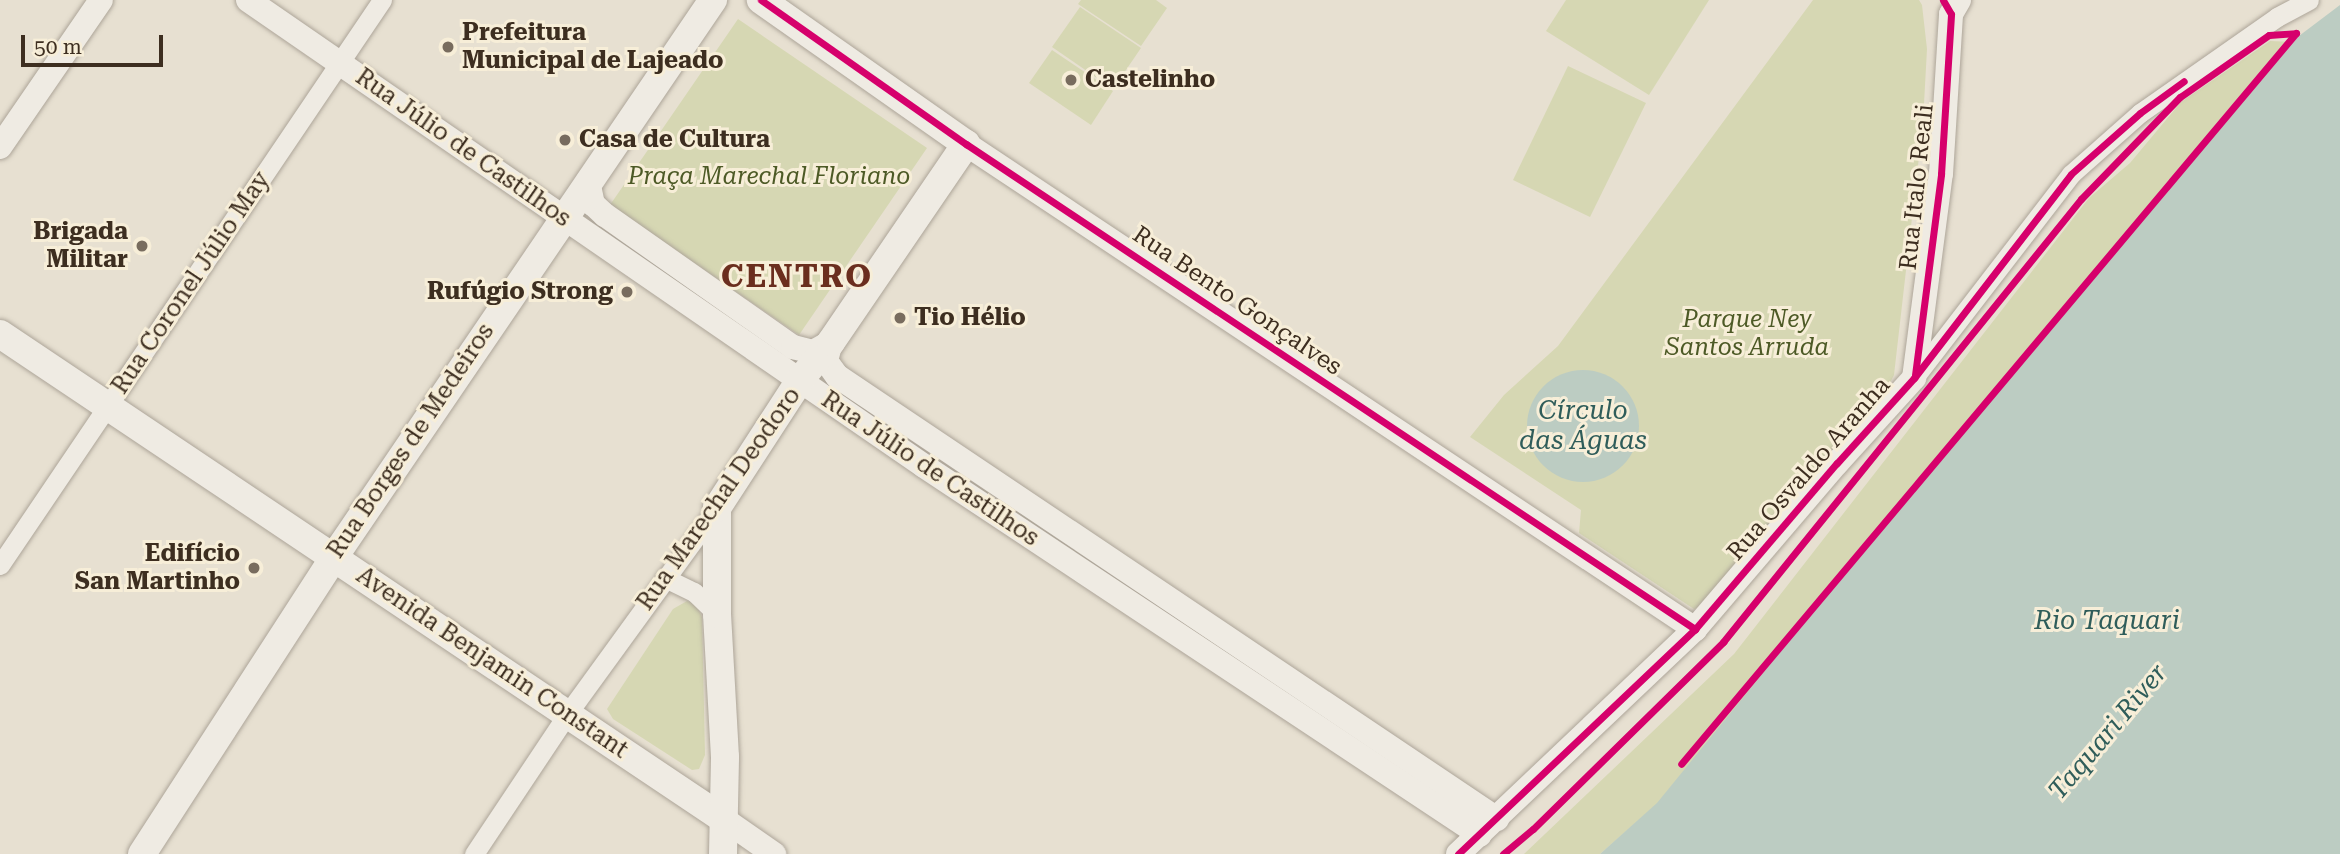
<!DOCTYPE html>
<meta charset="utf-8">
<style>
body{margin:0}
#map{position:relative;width:2340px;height:854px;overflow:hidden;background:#e7e0d1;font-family:"Roboto Serif",serif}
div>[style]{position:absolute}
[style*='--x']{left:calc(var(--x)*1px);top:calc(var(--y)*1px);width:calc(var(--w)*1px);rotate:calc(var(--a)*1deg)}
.green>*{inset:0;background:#d6d7b3}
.water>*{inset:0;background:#bcccc2}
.round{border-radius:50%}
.roads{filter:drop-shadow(0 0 2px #ada599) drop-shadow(0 0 2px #ada599)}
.minor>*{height:19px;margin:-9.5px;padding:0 9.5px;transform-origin:9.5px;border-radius:9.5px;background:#efebe3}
.tertiary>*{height:24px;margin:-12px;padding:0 12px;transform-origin:12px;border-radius:12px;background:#efebe3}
.secondary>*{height:28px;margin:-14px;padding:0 14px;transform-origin:14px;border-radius:14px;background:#efebe3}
.cycleway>*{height:7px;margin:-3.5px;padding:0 3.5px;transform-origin:3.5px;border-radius:3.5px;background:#d6006c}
.dots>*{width:19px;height:19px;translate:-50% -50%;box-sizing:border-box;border:4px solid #f7eed8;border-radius:50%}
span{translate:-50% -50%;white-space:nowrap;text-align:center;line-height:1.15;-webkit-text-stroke:6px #f7eed8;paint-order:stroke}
.poi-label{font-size:24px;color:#3d2e20;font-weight:700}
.left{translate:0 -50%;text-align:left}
.right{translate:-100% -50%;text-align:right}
.street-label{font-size:24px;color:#3d2e20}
.park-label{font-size:24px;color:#4d5a26;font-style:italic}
.water-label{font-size:26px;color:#2f5d5a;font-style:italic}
.district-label{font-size:32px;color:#6b2e1e;font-weight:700;letter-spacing:2px}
.scale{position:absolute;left:21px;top:35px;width:142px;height:32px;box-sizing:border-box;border:4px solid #3d2e20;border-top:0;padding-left:9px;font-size:21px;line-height:24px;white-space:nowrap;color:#3d2e20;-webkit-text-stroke:5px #f7eed8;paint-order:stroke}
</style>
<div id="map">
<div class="green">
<div style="clip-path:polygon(1081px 0,1156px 0,1167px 8px,1141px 46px,1078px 4px)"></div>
<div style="clip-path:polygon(1566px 0,1709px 0,1649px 95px,1546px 31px)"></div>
<div style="clip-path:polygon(1813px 0,1919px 0,1922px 5px,1927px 49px,1923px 122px,1894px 375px,1880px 403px,1703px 606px,1694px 609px,1579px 533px,1581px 510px,1470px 437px,1504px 395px,1558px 346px)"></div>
<div style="clip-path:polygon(1080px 7px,1141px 48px,1113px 89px,1052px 47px)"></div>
<div style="clip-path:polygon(738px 19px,927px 148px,799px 335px,610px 205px)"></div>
<div style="clip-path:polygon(2270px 41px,2291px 42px,2012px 368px,1657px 804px,1600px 854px,1524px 854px,1734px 654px,2089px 198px,2130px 163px,2181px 102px)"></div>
<div style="clip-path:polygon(1052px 50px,1113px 91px,1091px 125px,1029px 83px)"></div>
<div style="clip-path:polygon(1568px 66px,1646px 103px,1590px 217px,1513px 180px)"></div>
<div style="clip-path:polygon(687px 601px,696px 604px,702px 617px,705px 755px,699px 769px,692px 770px,613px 719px,607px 709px,673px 609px)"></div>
</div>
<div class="water">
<div style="clip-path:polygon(2340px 5px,2340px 854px,1600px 854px,1657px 803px,2012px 368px,2291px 42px)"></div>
<div class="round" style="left:1527px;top:370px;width:112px;height:112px"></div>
</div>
<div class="roads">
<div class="minor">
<div style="--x:1914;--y:378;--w:257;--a:-52.4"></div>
<div style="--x:2071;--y:174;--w:92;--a:-41.5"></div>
<div style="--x:2140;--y:113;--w:167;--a:-35"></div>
<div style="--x:2277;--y:17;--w:36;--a:-28"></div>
<div style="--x:0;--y:565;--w:682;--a:-55.94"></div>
<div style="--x:665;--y:578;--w:32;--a:26"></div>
<div style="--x:694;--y:592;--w:32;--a:44"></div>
<div style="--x:474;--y:854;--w:169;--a:-56.3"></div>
<div style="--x:568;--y:713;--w:253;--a:-54"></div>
</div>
<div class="tertiary">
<div style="--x:248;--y:0;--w:821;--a:34.58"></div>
<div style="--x:924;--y:466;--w:667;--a:33.57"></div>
<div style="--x:966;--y:144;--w:876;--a:33.64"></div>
<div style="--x:0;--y:147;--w:178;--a:-55.5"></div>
<div style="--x:588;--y:181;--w:24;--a:78"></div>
<div style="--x:593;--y:204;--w:16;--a:43"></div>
<div style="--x:605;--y:215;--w:230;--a:35.1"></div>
<div style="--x:793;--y:347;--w:21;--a:14"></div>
<div style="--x:813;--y:352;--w:21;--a:-29"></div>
<div style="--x:831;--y:342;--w:20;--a:105"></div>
<div style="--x:826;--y:361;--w:19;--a:54"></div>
<div style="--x:837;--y:376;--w:795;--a:33.87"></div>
<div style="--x:725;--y:820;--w:60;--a:34.8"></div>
<div style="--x:1458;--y:854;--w:327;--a:-43.5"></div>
<div style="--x:1695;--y:629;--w:218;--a:-49.5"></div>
<div style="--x:1837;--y:463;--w:115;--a:-47.8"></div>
<div style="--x:1914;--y:378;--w:206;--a:-82.5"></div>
<div style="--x:1941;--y:174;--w:160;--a:-86.4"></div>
<div style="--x:1951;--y:14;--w:16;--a:-60"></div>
</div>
<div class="secondary">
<div style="--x:0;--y:334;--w:873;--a:33.84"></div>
<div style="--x:142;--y:854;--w:354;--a:-57.1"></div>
<div style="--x:334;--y:557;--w:674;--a:-55.77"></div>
<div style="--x:723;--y:854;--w:97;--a:-88.8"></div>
<div style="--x:725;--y:757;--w:143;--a:-93.2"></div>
<div style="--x:717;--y:614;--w:106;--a:-90"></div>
<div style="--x:717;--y:508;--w:153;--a:-57"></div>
<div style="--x:800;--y:380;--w:49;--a:-50.8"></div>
<div style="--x:831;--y:342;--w:240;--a:-55.7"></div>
<div style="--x:966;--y:144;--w:251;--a:-144.9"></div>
</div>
</div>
<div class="cycleway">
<div style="--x:761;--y:0;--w:251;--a:35.1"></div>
<div style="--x:966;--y:144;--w:876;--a:33.64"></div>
<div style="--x:1915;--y:375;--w:203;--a:-82.6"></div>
<div style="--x:1941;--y:174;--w:160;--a:-86.4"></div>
<div style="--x:1951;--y:14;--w:16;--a:-120"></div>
<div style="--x:1458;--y:854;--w:327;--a:-43.5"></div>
<div style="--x:1695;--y:629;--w:218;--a:-49.5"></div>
<div style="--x:1837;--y:463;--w:115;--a:-47.8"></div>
<div style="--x:1914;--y:378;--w:257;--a:-52.4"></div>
<div style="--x:2071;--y:174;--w:92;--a:-41.5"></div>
<div style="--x:2140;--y:113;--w:54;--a:-36"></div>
<div style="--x:1503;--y:854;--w:39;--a:-40"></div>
<div style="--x:1533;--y:829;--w:267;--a:-44.5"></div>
<div style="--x:1723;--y:642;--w:570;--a:-51.06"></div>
<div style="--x:2081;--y:199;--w:142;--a:-45.9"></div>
<div style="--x:2180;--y:97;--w:108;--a:-34.9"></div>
<div style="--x:2269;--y:35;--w:27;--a:-4"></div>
<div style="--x:2296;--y:33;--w:955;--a:130.07"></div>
</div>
<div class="dots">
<div style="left:448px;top:47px;background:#786c5e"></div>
<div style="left:1071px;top:80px;background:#786c5e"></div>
<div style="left:565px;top:140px;background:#786c5e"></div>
<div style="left:142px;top:246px;background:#786c5e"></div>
<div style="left:627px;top:292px;background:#786c5e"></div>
<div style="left:900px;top:318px;background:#786c5e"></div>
<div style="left:254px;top:568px;background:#786c5e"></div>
</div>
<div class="poi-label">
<span class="left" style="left:462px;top:47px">Prefeitura<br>Municipal de Lajeado</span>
<span class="left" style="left:1085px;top:80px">Castelinho</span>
<span class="left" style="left:579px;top:140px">Casa de Cultura</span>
<span class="right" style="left:128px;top:246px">Brigada<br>Militar</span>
<span class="right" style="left:613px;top:292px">Rufúgio Strong</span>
<span class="left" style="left:914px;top:318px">Tio Hélio</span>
<span class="right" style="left:240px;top:568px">Edifício<br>San Martinho</span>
</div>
<div class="street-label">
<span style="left:463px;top:148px;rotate:35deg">Rua Júlio de Castilhos</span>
<span style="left:1917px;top:187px;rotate:-84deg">Rua Italo Reali</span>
<span style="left:191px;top:283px;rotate:-56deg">Rua Coronel Júlio May</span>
<span style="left:1237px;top:301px;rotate:34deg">Rua Bento Gonçalves</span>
<span style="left:411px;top:441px;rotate:-56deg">Rua Borges de Medeiros</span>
<span style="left:930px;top:469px;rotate:34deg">Rua Júlio de Castilhos</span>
<span style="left:1809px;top:469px;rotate:-49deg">Rua Osvaldo Aranha</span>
<span style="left:719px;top:499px;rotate:-55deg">Rua Marechal Deodoro</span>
<span style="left:492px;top:663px;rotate:34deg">Avenida Benjamin Constant</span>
</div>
<div class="park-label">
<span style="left:769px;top:177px">Praça Marechal Floriano</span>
<span style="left:1747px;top:334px">Parque Ney<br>Santos Arruda</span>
</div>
<div class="water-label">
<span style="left:1583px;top:426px">Círculo<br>das Águas</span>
<span style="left:2107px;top:621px">Rio Taquari</span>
<span style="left:2108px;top:732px;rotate:-50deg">Taquari River</span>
</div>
<div class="district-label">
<span style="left:797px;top:276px">CENTRO</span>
</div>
<div class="scale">50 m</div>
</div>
